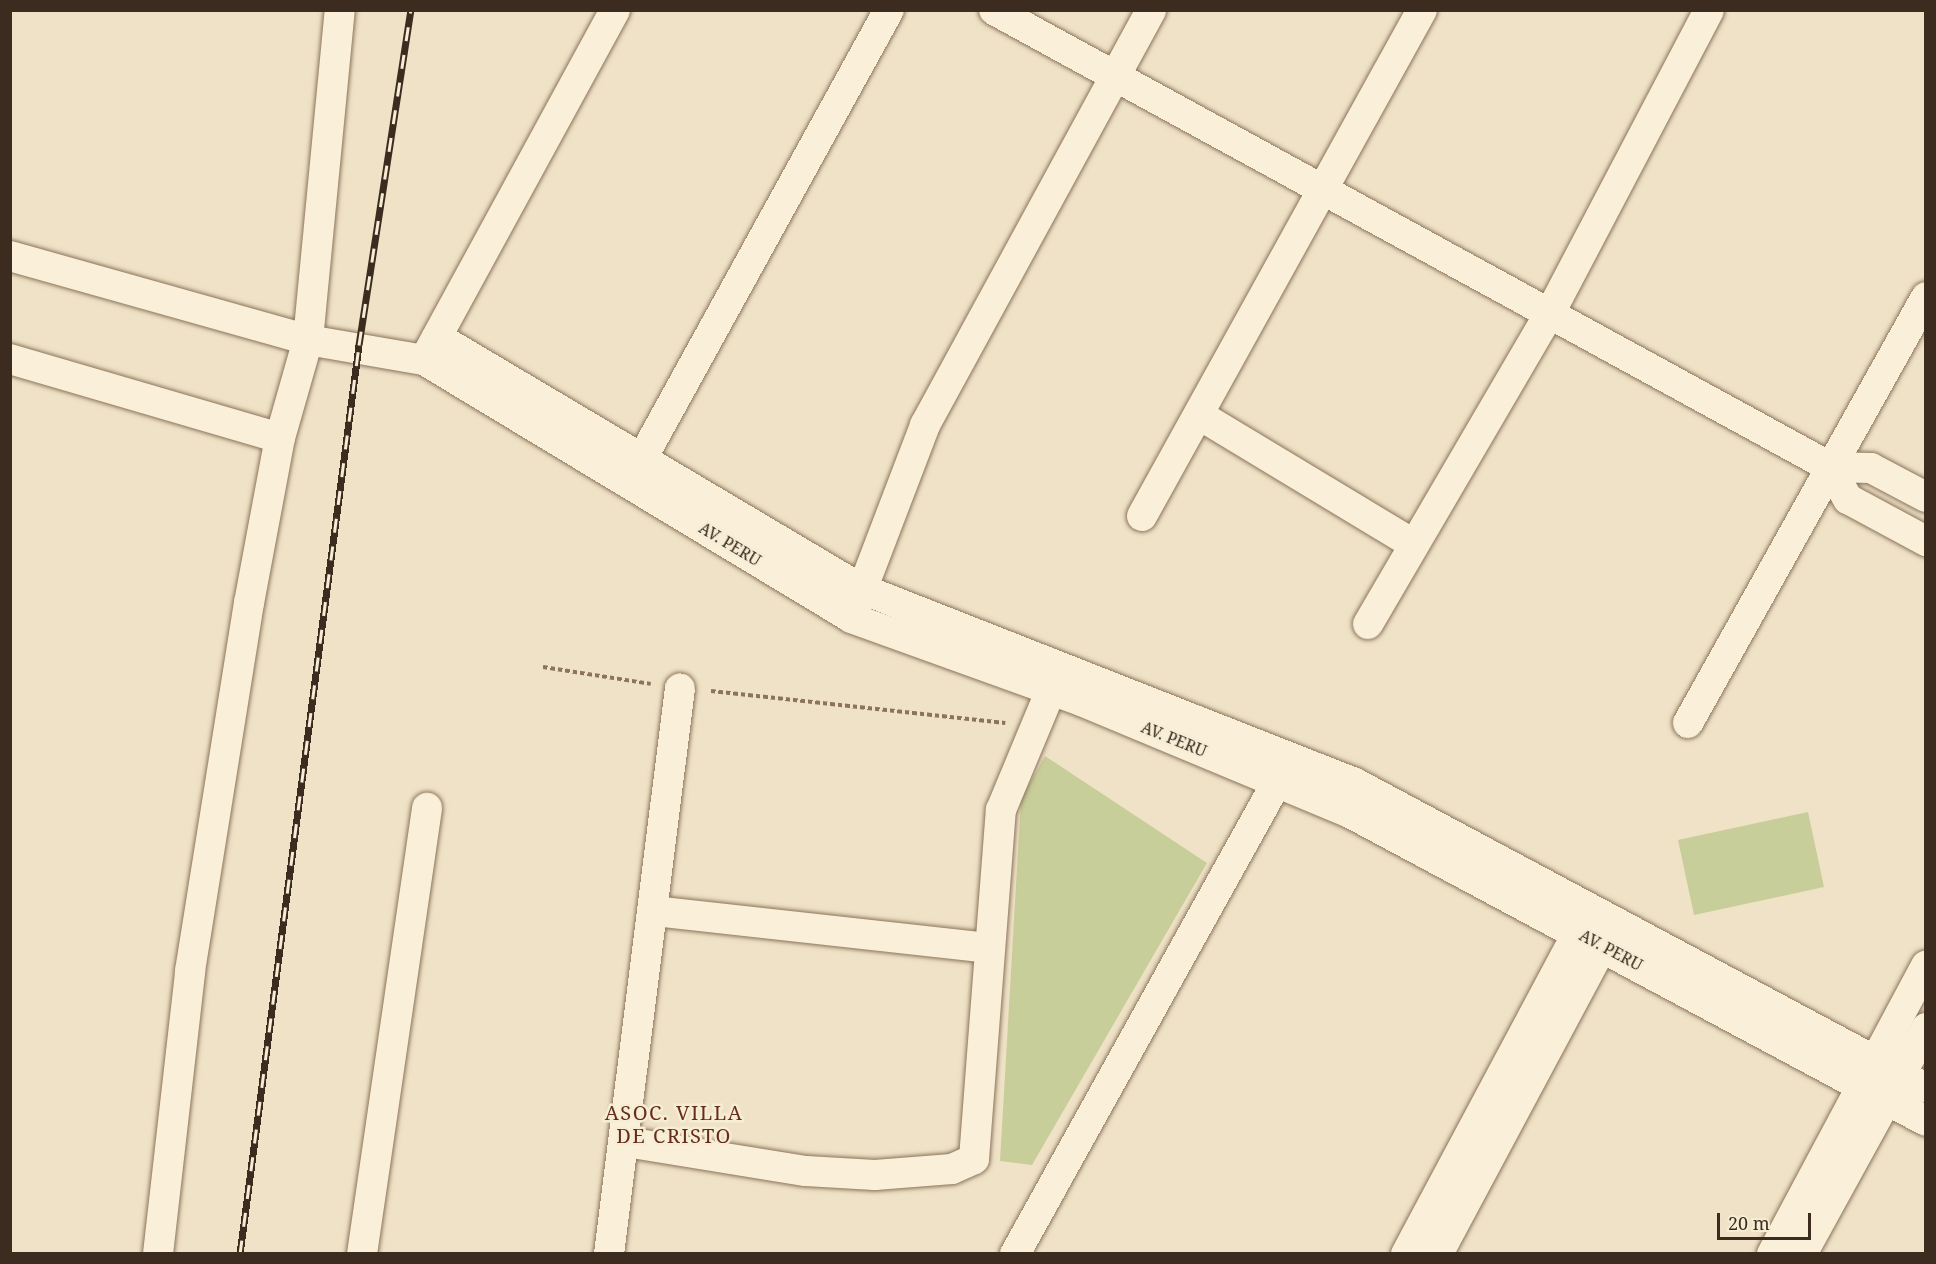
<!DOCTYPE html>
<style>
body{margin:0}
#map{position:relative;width:1936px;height:1264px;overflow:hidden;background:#efe2c6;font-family:"Noto Serif",serif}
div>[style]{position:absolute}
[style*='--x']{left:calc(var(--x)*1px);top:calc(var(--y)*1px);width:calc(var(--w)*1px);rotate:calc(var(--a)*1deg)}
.green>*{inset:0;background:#c8ce99}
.path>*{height:4px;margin-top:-2px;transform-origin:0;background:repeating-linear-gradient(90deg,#8b745b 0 4.5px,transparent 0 7.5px)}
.roads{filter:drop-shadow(0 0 2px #8b745b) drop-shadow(0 0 2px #8b745b)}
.minor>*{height:30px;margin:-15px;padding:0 15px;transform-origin:15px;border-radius:15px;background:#faf0d9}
.rail>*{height:7px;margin-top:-3.5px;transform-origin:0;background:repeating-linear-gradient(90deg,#f6edd5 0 14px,#3b2c1f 0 28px);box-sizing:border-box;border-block:2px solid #3b2c1f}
span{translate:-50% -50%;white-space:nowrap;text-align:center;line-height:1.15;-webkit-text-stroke:5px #f6edd5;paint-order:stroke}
.street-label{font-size:16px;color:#3b2c1f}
.quarter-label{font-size:20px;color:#682c1d;letter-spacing:1.5px}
.frame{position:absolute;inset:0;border:12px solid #3b2c1f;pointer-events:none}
.scale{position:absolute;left:1717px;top:1213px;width:94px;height:27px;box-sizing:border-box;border:3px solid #3b2c1f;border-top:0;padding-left:8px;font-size:18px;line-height:21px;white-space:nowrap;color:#3b2c1f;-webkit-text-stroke:4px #f6edd5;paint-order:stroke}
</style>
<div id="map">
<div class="green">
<div style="clip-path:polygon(1045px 756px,1207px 863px,1032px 1165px,1000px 1161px,1021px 799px)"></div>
<div style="clip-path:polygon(1808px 812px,1824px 887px,1694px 915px,1678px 840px)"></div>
</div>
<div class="path">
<div style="--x:543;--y:667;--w:109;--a:8.9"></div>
<div style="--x:711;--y:691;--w:296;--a:6.2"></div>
</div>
<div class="roads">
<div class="minor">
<div style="--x:994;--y:10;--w:953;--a:28.66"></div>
<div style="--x:1830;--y:467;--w:41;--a:1.4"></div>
<div style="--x:1871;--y:468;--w:62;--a:27.8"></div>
<div style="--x:10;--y:256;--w:310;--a:15.7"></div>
<div style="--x:308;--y:340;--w:118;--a:9.8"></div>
<div style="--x:424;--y:360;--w:499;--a:31.1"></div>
<div style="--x:851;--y:618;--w:245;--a:19.8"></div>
<div style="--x:1081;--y:701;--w:291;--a:22.6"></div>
<div style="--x:1350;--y:813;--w:653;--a:28.13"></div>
<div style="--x:437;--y:337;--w:494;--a:30.7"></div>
<div style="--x:862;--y:589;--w:530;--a:21.48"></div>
<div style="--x:1355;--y:783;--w:647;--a:28.11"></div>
<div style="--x:427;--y:355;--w:393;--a:-61.4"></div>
<div style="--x:10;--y:359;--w:281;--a:16.3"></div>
<div style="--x:1201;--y:416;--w:248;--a:31.1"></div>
<div style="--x:1830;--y:467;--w:37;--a:61"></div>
<div style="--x:1848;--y:499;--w:89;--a:28.3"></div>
<div style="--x:633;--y:475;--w:531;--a:-61.17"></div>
<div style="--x:1142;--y:516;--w:578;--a:-61.04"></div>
<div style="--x:856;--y:606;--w:194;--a:-69.1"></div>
<div style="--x:925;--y:425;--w:473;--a:-61.4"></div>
<div style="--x:1368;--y:624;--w:360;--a:-59.7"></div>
<div style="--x:1550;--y:313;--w:342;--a:-62.3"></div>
<div style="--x:1688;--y:723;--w:488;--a:-60.8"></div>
<div style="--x:654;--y:911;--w:337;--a:6.3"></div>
<div style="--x:626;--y:1142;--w:182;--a:9.2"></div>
<div style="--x:806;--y:1171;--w:69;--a:3.3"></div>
<div style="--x:875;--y:1175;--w:77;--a:-4.5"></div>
<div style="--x:952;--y:1169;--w:24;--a:-24"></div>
<div style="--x:974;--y:1159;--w:350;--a:-85.6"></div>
<div style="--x:1001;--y:810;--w:130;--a:-67.4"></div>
<div style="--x:158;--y:1254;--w:285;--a:-83.5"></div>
<div style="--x:190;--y:971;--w:373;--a:-80.9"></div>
<div style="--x:249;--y:603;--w:168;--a:-79.4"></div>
<div style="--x:280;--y:438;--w:102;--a:-74.1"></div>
<div style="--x:308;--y:340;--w:332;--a:-84.5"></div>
<div style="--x:362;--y:1254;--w:451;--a:-81.7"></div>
<div style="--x:609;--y:1254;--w:570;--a:-82.85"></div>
<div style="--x:1015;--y:1254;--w:540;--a:-60.97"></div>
<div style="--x:1406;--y:1254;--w:384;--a:-61.9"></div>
<div style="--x:1438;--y:1254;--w:370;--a:-61.9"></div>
<div style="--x:1772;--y:1254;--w:327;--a:-61.9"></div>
<div style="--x:1802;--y:1254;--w:258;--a:-61.2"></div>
</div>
</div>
<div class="rail">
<div style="--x:240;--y:1254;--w:917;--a:-82.54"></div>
<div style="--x:359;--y:345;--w:339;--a:-81.2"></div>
</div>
<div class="street-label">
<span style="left:730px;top:544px;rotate:31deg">AV. PERU</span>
<span style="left:1174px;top:739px;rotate:22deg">AV. PERU</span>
<span style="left:1611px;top:950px;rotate:28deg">AV. PERU</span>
</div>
<div class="quarter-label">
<span style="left:674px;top:1124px">ASOC. VILLA<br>DE CRISTO</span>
</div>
<div class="frame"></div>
<div class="scale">20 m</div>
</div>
